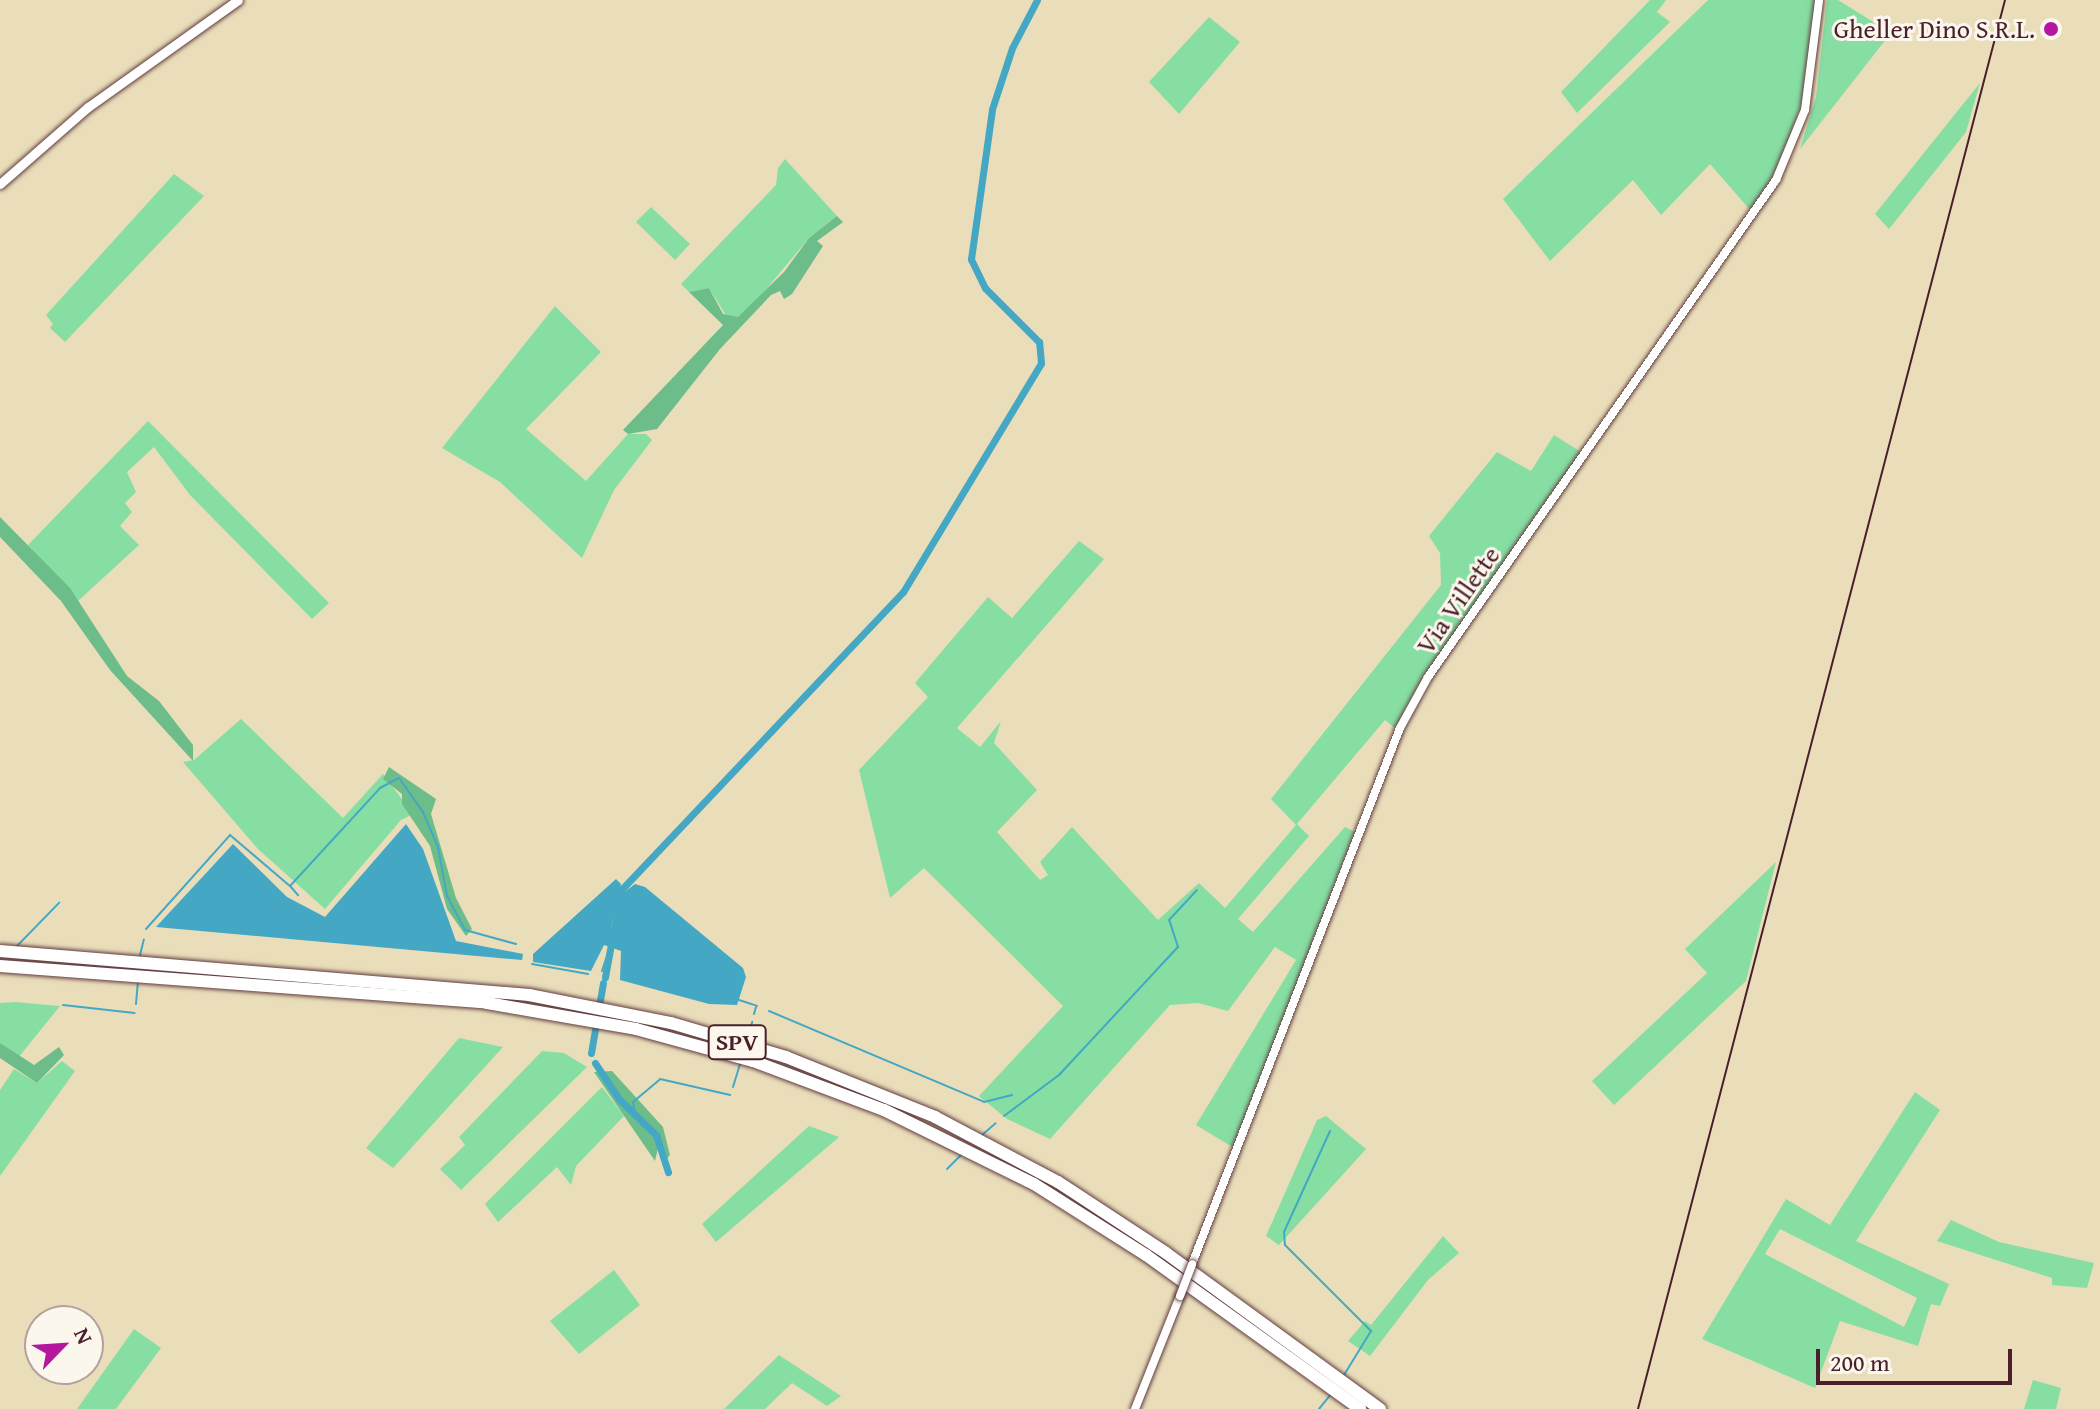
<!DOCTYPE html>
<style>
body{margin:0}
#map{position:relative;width:2100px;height:1409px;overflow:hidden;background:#eadeba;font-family:"Gentium Book Plus",serif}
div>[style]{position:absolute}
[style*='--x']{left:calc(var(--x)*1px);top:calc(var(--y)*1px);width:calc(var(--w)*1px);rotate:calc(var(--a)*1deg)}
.green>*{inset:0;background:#86dea3}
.forest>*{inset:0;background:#6cbd89}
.water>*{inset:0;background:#44a8c4}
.stream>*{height:2px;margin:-1px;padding:0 1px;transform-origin:1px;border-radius:1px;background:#44a8c4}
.canal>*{height:7px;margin:-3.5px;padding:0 3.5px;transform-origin:3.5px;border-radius:3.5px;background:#44a8c4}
.roads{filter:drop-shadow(0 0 2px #623c40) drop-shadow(0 0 2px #623c40)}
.tertiary>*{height:8px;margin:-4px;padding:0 4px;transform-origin:4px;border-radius:4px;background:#fff}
.secondary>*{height:9px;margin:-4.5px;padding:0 4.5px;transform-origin:4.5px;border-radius:4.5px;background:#fff}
.motorway>*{height:12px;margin:-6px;padding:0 6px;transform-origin:6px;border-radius:6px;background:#fff}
.rail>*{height:2px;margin:-1px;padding:0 1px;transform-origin:1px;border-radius:1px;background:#4a1f2b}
.bridges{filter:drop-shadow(0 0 2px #623c40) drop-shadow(0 0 2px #623c40)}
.tertiary-bridge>*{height:8px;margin:-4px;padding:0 4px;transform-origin:4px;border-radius:4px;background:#fff}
.dots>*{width:22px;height:22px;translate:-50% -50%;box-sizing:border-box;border:4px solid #fbf7ec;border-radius:50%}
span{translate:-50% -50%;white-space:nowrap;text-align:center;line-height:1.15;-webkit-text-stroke:6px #fbf7ec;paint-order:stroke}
.shield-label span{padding:2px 6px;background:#fbf7ec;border:2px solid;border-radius:6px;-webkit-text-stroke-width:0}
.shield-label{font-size:24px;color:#4a1f2b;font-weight:700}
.poi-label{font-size:26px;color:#4a1f2b}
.right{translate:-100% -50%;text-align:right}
.street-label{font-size:26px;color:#4a1f2b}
.north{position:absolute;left:24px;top:1305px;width:80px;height:80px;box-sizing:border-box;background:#fbf7ec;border:2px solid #b4a19f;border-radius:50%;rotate:65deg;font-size:22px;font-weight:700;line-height:32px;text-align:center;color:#4a1f2b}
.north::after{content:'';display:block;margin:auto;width:28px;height:36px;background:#b5179e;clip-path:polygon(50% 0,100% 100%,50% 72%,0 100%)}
.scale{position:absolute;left:1816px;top:1349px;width:196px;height:36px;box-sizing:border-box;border:4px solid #4a1f2b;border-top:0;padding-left:10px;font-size:24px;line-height:28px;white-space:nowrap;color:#4a1f2b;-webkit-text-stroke:6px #fbf7ec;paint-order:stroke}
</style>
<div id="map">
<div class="green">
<div style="clip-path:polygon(1650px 0,1666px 0,1657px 12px,1670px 22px,1577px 113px,1561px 92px)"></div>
<div style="clip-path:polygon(1708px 0,1815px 0,1805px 95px,1773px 179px,1751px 211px,1710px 164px,1661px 215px,1633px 180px,1550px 261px,1503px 199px)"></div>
<div style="clip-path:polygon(1827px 0,1838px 0,1891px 33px,1800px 149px,1816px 97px)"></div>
<div style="clip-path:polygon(1209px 17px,1240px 42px,1179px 114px,1149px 82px)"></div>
<div style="clip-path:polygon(1980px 83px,1966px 132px,1889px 229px,1875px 214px)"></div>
<div style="clip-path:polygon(785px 159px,837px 216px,809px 238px,758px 299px,738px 317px,727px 317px,709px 288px,689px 292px,681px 284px,776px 185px,778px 168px)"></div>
<div style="clip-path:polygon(174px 174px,204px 196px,65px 342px,50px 328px,53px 324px,46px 315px)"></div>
<div style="clip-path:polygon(651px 207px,690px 244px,675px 260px,636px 222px)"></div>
<div style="clip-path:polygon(555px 306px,601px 352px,526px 429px,586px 481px,628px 434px,646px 434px,652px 440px,614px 490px,582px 558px,500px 482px,442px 448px)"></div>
<div style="clip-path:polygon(148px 421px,329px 603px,312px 619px,190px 495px,154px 447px,127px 472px,136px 492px,125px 503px,132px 512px,120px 526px,139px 545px,78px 601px,28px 545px)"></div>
<div style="clip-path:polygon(1554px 435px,1581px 452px,1424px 677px,1396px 729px,1385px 720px,1297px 824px,1309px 836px,1238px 919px,1253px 932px,1345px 827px,1355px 832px,1234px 1148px,1196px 1125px,1296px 960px,1275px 947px,1228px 1011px,1198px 1003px,1170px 1005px,1050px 1139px,1007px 1119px,979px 1096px,1063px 1006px,924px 868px,890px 898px,859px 770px,928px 697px,915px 683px,988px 597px,1012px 618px,1079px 541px,1104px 559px,957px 728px,980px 747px,1001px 721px,994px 743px,1037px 790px,997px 832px,1040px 880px,1048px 875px,1040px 862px,1072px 827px,1158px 920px,1199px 883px,1225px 908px,1296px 825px,1271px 799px,1441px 585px,1440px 553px,1429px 536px,1497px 452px,1531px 471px)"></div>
<div style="clip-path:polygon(241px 719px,343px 818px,383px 774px,413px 814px,401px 820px,325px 909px,258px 849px,183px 762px,194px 760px)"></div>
<div style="clip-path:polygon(1776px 862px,1746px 981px,1614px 1105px,1592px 1081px,1707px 973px,1685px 949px)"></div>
<div style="clip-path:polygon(0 1003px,15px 1002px,60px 1006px,18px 1058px,0 1043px)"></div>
<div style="clip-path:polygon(459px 1038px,503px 1047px,393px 1168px,366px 1148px)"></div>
<div style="clip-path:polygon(542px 1051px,564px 1053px,587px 1067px,461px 1190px,440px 1169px,465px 1145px,459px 1137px)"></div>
<div style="clip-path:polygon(62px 1061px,75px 1071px,0 1176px,0 1090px,14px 1069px,37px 1083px)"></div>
<div style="clip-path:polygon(602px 1087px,624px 1116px,576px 1166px,571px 1185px,557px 1167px,498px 1222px,485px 1204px)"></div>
<div style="clip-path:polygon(evenodd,1915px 1092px,1940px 1110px,1856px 1241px,1949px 1284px,1940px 1306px,1931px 1304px,1918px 1346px,1840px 1321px,1815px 1388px,1702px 1339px,1786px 1199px,1830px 1225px,1915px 1092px,1780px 1229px,1917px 1298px,1904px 1327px,1765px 1254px,1780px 1229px)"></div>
<div style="clip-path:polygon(1326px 1116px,1366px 1149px,1279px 1245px,1266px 1236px,1317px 1120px)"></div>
<div style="clip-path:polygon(809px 1126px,839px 1137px,716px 1242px,702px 1224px)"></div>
<div style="clip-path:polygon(1951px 1220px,1999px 1242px,2094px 1263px,2087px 1288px,2052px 1285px,2052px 1278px,1937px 1241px)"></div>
<div style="clip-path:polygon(1443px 1236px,1459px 1253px,1428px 1280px,1370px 1356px,1348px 1341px,1365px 1321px,1371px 1325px)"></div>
<div style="clip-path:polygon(614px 1270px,640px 1305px,579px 1354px,550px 1321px)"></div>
<div style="clip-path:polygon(134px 1329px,161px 1348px,116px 1409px,77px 1409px)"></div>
<div style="clip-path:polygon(779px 1355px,841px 1396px,827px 1406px,792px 1383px,765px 1409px,724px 1409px)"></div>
<div style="clip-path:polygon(2033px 1380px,2061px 1388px,2056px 1409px,2024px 1409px)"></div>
</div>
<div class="forest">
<div style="clip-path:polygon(837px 216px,843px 222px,817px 241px,823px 246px,792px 294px,784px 299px,780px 291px,771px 295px,720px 349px,657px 429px,628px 434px,623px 430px,723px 325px,689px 292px,709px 288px,723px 314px,738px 317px,784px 272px,809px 238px)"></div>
<div style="clip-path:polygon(0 517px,70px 588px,127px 676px,159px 701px,193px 745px,193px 761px,110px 670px,61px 601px,0 537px)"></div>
<div style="clip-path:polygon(389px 767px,436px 799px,431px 814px,456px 898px,472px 929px,466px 936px,447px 909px,430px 846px,402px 804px,402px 794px,383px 779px)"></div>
<div style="clip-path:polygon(0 1043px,34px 1065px,59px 1047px,64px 1055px,37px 1083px,0 1058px)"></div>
<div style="clip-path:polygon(612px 1071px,663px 1127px,670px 1155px,664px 1162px,658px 1148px,655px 1161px,594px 1072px)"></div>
</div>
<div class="water">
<div style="clip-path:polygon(406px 824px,423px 849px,456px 941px,523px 954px,522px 960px,156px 927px,233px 844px,287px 897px,325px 917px)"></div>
<div style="clip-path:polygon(616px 879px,621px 884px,611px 928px,616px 928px,623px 893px,635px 884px,645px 887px,743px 968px,746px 977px,737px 1005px,709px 1004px,620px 980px,621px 951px,604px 945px,591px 971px,533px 962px,533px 954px)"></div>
</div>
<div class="stream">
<div style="--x:291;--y:887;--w:11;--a:49"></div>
<div style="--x:146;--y:929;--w:126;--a:-48.2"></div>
<div style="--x:230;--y:835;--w:79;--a:40.4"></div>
<div style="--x:290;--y:886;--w:133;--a:-47.4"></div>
<div style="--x:380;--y:788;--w:21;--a:-28"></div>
<div style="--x:399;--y:778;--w:42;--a:54.8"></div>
<div style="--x:423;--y:812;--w:38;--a:67"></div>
<div style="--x:438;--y:847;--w:50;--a:79.6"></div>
<div style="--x:447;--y:896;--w:38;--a:62"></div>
<div style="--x:465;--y:930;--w:53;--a:15.4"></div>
<div style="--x:16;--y:947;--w:62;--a:-45.7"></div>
<div style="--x:140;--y:955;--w:16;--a:-76"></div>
<div style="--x:532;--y:964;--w:57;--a:10.1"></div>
<div style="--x:602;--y:971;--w:20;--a:-72"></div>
<div style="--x:739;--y:1000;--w:19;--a:18"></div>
<div style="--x:136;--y:1004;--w:22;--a:-85"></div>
<div style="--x:63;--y:1005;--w:72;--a:6.3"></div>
<div style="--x:769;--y:1011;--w:233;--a:22.9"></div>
<div style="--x:984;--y:1102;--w:29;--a:-14"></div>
<div style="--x:754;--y:1014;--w:7;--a:-74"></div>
<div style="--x:747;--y:1040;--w:19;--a:-74"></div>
<div style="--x:733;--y:1087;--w:27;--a:-73"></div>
<div style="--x:635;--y:1114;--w:12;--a:-99"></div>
<div style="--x:633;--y:1102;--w:35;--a:-40"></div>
<div style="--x:660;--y:1079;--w:72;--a:12.9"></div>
<div style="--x:1004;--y:1116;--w:69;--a:-36.7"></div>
<div style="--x:1059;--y:1075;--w:175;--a:-47.1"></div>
<div style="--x:1178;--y:947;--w:28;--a:-108"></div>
<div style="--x:1169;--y:920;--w:41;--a:-47"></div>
<div style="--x:1330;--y:1131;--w:111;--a:114.5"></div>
<div style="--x:1284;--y:1232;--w:13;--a:86"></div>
<div style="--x:1285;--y:1245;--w:122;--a:45"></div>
<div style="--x:1371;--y:1331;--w:52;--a:121.5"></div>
<div style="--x:982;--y:1135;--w:18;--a:-41"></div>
<div style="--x:947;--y:1169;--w:23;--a:-45"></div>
<div style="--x:1319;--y:1409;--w:19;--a:-51"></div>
</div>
<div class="canal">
<div style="--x:605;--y:977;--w:88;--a:-79.6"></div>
<div style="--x:621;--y:890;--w:410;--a:-46.6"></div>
<div style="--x:903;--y:592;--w:267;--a:-58.9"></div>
<div style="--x:1041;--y:363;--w:21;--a:-95"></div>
<div style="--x:1039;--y:342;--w:76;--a:-135"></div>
<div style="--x:985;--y:288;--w:32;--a:-116"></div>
<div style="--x:971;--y:259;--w:151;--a:-82"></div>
<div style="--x:992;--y:109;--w:64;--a:-71.8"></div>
<div style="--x:1012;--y:48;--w:54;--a:-62.5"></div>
<div style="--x:591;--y:1053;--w:71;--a:-80.3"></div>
<div style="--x:595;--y:1063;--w:43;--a:56.3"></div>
<div style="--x:619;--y:1099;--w:52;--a:44.2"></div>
<div style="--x:656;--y:1135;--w:39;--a:72"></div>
</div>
<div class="roads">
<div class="tertiary">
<div style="--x:1192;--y:1264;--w:575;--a:-68.79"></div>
<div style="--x:1400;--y:728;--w:58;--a:-61.2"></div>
<div style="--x:1428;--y:677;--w:607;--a:-55"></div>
<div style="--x:1776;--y:180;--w:76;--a:-67.5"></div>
<div style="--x:1805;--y:110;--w:111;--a:-82.7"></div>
<div style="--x:1135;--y:1409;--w:122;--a:-68.3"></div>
</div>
<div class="secondary">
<div style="--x:0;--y:184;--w:117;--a:-41.2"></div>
<div style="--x:88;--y:107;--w:184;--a:-35.5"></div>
</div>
<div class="motorway">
<div style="--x:0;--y:951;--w:531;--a:4.75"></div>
<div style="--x:529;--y:995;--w:145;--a:11.2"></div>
<div style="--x:671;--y:1023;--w:120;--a:16.5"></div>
<div style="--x:786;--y:1057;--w:161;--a:21.9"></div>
<div style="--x:935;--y:1117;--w:139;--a:27.9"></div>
<div style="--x:1058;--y:1182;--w:129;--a:33.3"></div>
<div style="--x:1166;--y:1253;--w:265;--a:36.1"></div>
<div style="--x:0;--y:966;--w:488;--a:4.3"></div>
<div style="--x:487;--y:1003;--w:151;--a:9.9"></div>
<div style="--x:636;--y:1029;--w:121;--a:15.3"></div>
<div style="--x:753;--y:1061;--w:140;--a:20.5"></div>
<div style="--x:884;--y:1110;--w:167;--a:26.3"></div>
<div style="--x:1034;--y:1184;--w:133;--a:32.4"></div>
<div style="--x:1146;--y:1255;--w:264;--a:35.7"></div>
</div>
</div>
<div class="rail">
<div style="--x:1638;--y:1409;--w:1456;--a:-75.4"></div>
</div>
<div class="bridges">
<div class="tertiary-bridge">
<div style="--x:1180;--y:1296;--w:34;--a:-69"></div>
</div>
</div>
<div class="dots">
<div style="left:2051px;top:29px;background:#b5179e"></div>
</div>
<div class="shield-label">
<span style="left:737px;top:1042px">SPV</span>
</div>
<div class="poi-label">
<span class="right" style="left:2035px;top:29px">Gheller Dino S.R.L.</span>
</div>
<div class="street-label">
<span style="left:1458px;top:600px;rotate:-55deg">Via Villette</span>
</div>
<div class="north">N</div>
<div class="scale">200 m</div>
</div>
